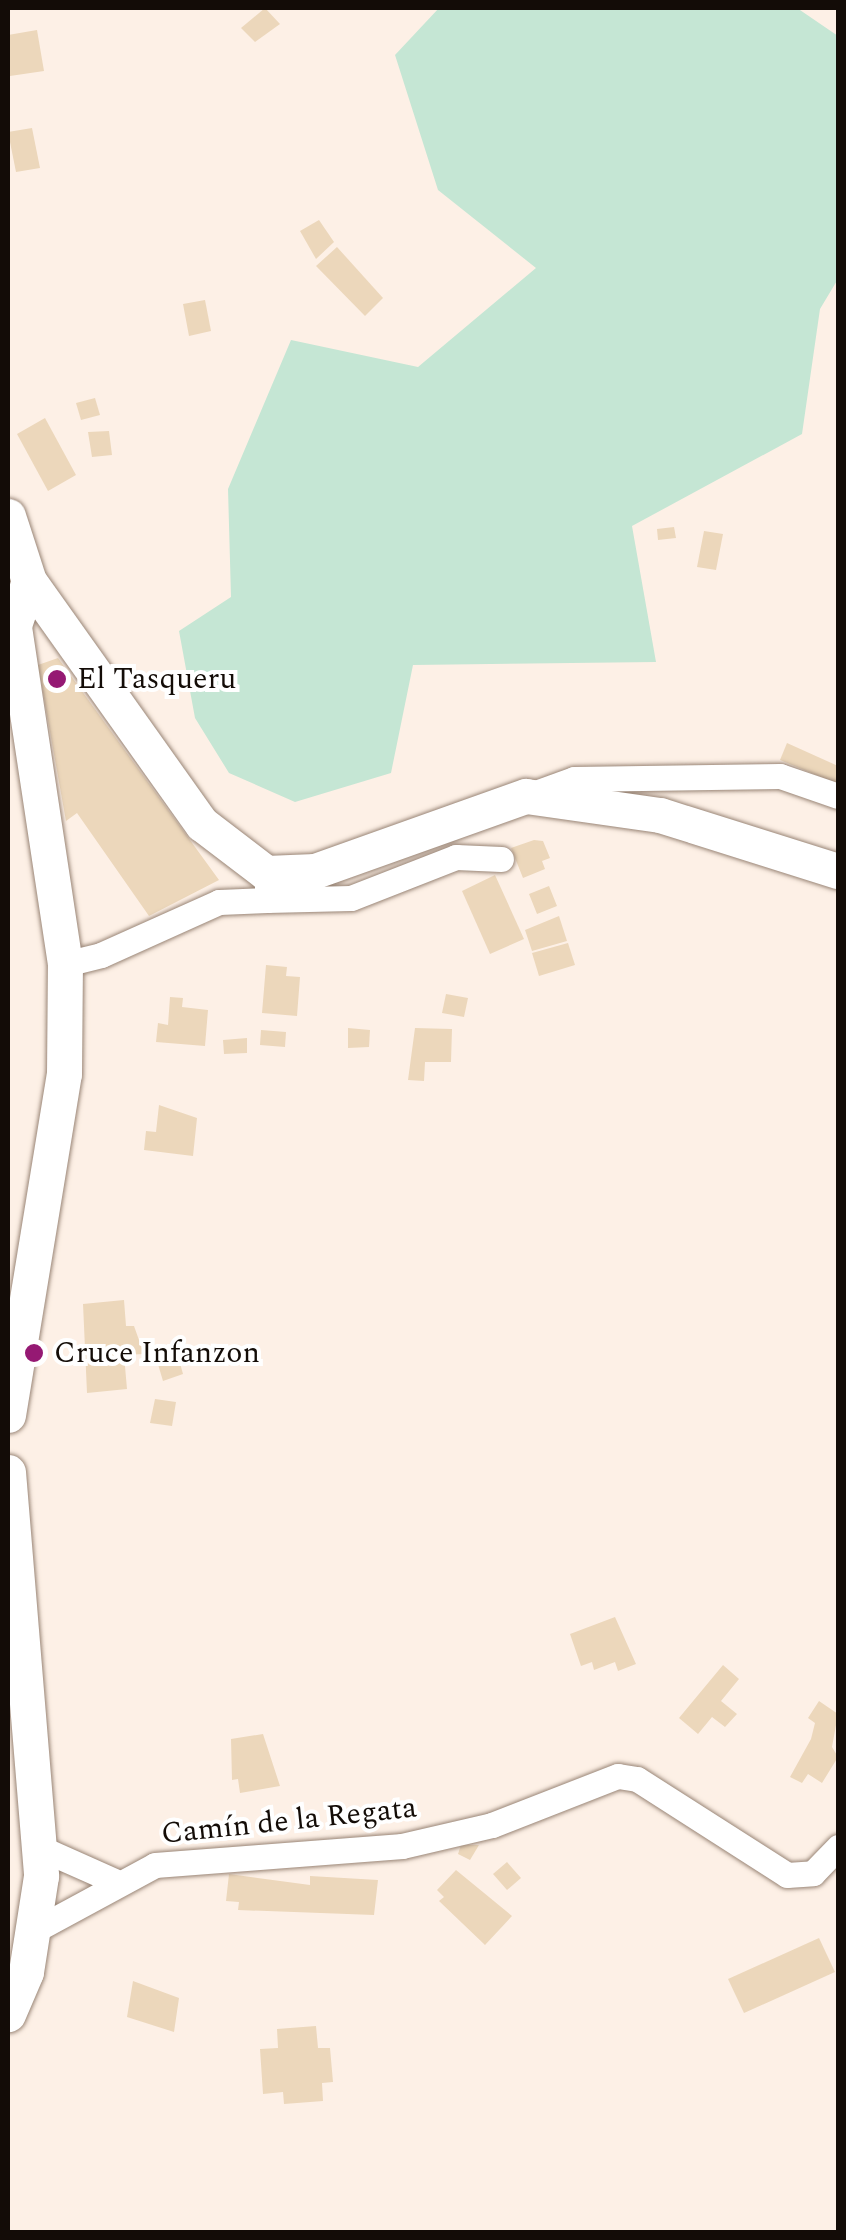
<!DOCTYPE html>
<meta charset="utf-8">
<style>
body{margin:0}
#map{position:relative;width:846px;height:2240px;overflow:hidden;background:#fdf0e6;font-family:Spectral,serif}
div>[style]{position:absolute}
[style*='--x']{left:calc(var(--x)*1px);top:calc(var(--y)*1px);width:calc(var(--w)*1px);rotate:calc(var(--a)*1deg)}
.green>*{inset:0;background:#c5e6d4}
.building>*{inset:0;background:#ecd7bb}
.roads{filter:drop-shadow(0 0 2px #998576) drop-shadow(0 0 2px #998576)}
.street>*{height:25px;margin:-12.5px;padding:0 12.5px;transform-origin:12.5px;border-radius:12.5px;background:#fff}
.secondary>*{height:35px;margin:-17.5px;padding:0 17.5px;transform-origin:17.5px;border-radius:17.5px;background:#fff}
.dots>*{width:28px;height:28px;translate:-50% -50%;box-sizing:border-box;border:5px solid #fff;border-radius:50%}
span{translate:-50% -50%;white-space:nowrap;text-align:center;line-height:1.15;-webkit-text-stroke:8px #fff;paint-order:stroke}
.poi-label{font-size:30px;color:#130c07}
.left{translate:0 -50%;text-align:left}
.street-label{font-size:30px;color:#130c07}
.frame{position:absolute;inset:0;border:10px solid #130c07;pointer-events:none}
</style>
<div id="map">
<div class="green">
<div style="clip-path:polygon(439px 8px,797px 8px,838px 36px,838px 279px,820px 309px,802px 434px,632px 526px,656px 662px,413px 665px,391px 773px,295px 802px,229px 773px,195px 718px,179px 631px,231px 597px,228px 489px,291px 340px,418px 367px,536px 268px,438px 190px,395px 55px)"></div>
</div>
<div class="building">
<div style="clip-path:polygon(265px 8px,280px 24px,255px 42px,241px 28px)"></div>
<div style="clip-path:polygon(37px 30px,44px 71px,10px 76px,8px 35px)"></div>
<div style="clip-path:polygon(32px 128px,40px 168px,16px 172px,8px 132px)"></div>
<div style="clip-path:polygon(319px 220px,334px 242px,316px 259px,300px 231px)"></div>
<div style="clip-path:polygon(337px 247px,383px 298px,365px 316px,316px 266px)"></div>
<div style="clip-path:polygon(205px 300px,211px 331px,189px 336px,183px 304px)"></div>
<div style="clip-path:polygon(95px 398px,100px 415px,81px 420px,76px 403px)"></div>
<div style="clip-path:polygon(45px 418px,76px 475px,48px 491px,17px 434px)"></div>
<div style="clip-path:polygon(109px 431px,112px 455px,92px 457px,88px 432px)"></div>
<div style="clip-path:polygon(674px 527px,676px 538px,658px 540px,657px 529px)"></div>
<div style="clip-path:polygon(704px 531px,723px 534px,716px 570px,697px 567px)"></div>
<div style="clip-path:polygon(58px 658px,84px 694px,219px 880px,149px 916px,77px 813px,66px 821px,38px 665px)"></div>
<div style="clip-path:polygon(787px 743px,838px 766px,838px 784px,780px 760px)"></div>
<div style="clip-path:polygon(534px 840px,543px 841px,550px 858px,542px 861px,545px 869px,523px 878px,511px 848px)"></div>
<div style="clip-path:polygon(495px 875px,524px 939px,490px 954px,462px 891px)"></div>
<div style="clip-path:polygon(549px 886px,557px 906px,537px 914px,529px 894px)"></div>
<div style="clip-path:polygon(559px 916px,567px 941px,532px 951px,525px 930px)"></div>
<div style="clip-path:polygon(568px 943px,575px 965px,539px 976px,532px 953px)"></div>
<div style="clip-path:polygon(266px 965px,287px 967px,286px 976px,300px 977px,297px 1016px,262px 1013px)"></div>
<div style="clip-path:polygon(446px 994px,468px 998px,464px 1017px,442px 1013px)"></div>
<div style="clip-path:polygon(170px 997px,183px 998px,182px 1007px,208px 1010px,205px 1046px,156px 1042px,158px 1023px,168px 1025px)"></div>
<div style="clip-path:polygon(348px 1028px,370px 1030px,369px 1047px,348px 1048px)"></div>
<div style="clip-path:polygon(415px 1028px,452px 1029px,451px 1062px,425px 1062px,424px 1081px,408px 1080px)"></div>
<div style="clip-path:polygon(261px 1030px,286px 1032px,285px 1047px,260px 1045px)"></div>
<div style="clip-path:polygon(247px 1038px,247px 1053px,224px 1054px,223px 1040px)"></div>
<div style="clip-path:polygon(159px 1105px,197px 1118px,193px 1156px,144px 1150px,146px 1131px,156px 1132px)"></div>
<div style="clip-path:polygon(124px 1300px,126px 1326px,134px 1326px,144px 1354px,124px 1355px,127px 1389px,87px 1393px,83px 1304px)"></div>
<div style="clip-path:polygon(175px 1345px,183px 1374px,163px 1381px,154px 1351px)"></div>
<div style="clip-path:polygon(155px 1399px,176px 1402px,172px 1426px,150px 1423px)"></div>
<div style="clip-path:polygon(615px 1617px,636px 1664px,618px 1671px,615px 1662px,594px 1670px,592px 1662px,581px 1666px,570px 1634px)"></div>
<div style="clip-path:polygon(723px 1665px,739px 1679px,721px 1701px,737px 1714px,725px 1727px,712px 1717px,698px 1734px,679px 1718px)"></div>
<div style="clip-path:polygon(819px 1701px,838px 1714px,832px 1747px,838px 1757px,822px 1783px,808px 1774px,802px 1783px,790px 1777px,811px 1739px,815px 1723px,808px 1718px)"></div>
<div style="clip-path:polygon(263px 1734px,280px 1786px,240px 1793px,238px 1779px,232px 1780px,231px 1739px)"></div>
<div style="clip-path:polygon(461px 1845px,479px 1845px,470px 1860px,458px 1854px)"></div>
<div style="clip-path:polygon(507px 1862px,521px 1878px,507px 1890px,493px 1874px)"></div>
<div style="clip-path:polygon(456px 1870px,512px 1916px,485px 1945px,439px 1901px,444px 1897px,437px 1890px)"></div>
<div style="clip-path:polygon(229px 1874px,310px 1885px,310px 1876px,378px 1880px,374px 1915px,238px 1910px,239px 1902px,226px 1901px)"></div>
<div style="clip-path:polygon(819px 1938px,835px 1972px,744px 2013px,728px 1979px)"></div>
<div style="clip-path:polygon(133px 1981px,179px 1998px,174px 2032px,127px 2017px)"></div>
<div style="clip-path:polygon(316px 2026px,318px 2048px,330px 2048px,333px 2082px,322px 2083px,323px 2101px,284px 2104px,283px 2092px,263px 2094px,260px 2049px,278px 2048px,277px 2029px)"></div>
</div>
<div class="roads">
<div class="street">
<div style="--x:530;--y:795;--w:47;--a:-20"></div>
<div style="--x:574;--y:779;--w:206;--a:-0.8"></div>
<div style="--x:780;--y:776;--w:61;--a:19"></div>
<div style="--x:267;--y:900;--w:84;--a:-1.4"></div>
<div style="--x:351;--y:898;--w:113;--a:-21.3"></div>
<div style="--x:456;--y:857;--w:45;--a:2.5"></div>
<div style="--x:65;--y:964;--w:37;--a:-14"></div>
<div style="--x:101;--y:955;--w:129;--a:-24.2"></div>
<div style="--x:219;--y:902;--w:48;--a:-2.4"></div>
<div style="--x:267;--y:900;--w:16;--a:-90"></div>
<div style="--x:38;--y:1847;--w:89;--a:24"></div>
<div style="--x:35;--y:1930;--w:136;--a:-28.4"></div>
<div style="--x:155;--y:1865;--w:248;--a:-4.4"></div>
<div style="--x:402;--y:1846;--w:92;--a:-13.1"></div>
<div style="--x:492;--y:1825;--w:135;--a:-21.3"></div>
<div style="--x:618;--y:1776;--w:19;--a:9"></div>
<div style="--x:637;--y:1779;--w:178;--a:32.6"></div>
<div style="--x:787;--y:1875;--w:26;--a:-4"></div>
<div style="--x:813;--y:1873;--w:36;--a:-46"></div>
</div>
<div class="secondary">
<div style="--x:8;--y:516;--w:68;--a:72.1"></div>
<div style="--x:29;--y:581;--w:298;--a:54.6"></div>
<div style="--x:202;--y:824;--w:81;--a:37.4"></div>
<div style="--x:266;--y:873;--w:49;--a:-2.3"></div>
<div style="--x:315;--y:871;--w:224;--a:-19.6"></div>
<div style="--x:526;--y:796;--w:135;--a:8.1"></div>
<div style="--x:660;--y:815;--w:187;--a:17.5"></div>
<div style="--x:8;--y:1415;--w:346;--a:-80.7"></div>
<div style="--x:64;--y:1074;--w:110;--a:-89.5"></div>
<div style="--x:65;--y:964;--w:343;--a:-98.6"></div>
<div style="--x:14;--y:625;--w:46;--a:-71.2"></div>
<div style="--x:8;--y:1472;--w:405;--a:85.3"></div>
<div style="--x:41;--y:1876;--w:97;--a:98.9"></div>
<div style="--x:26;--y:1972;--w:46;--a:113.2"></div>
</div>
</div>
<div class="dots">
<div style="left:57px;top:679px;background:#951973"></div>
<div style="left:34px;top:1353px;background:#951973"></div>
</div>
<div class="poi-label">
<span class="left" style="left:77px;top:679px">El Tasqueru</span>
<span class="left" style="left:54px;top:1353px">Cruce Infanzon</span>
</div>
<div class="street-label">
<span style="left:289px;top:1821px;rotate:-6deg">Camín de la Regata</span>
</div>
<div class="frame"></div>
</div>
